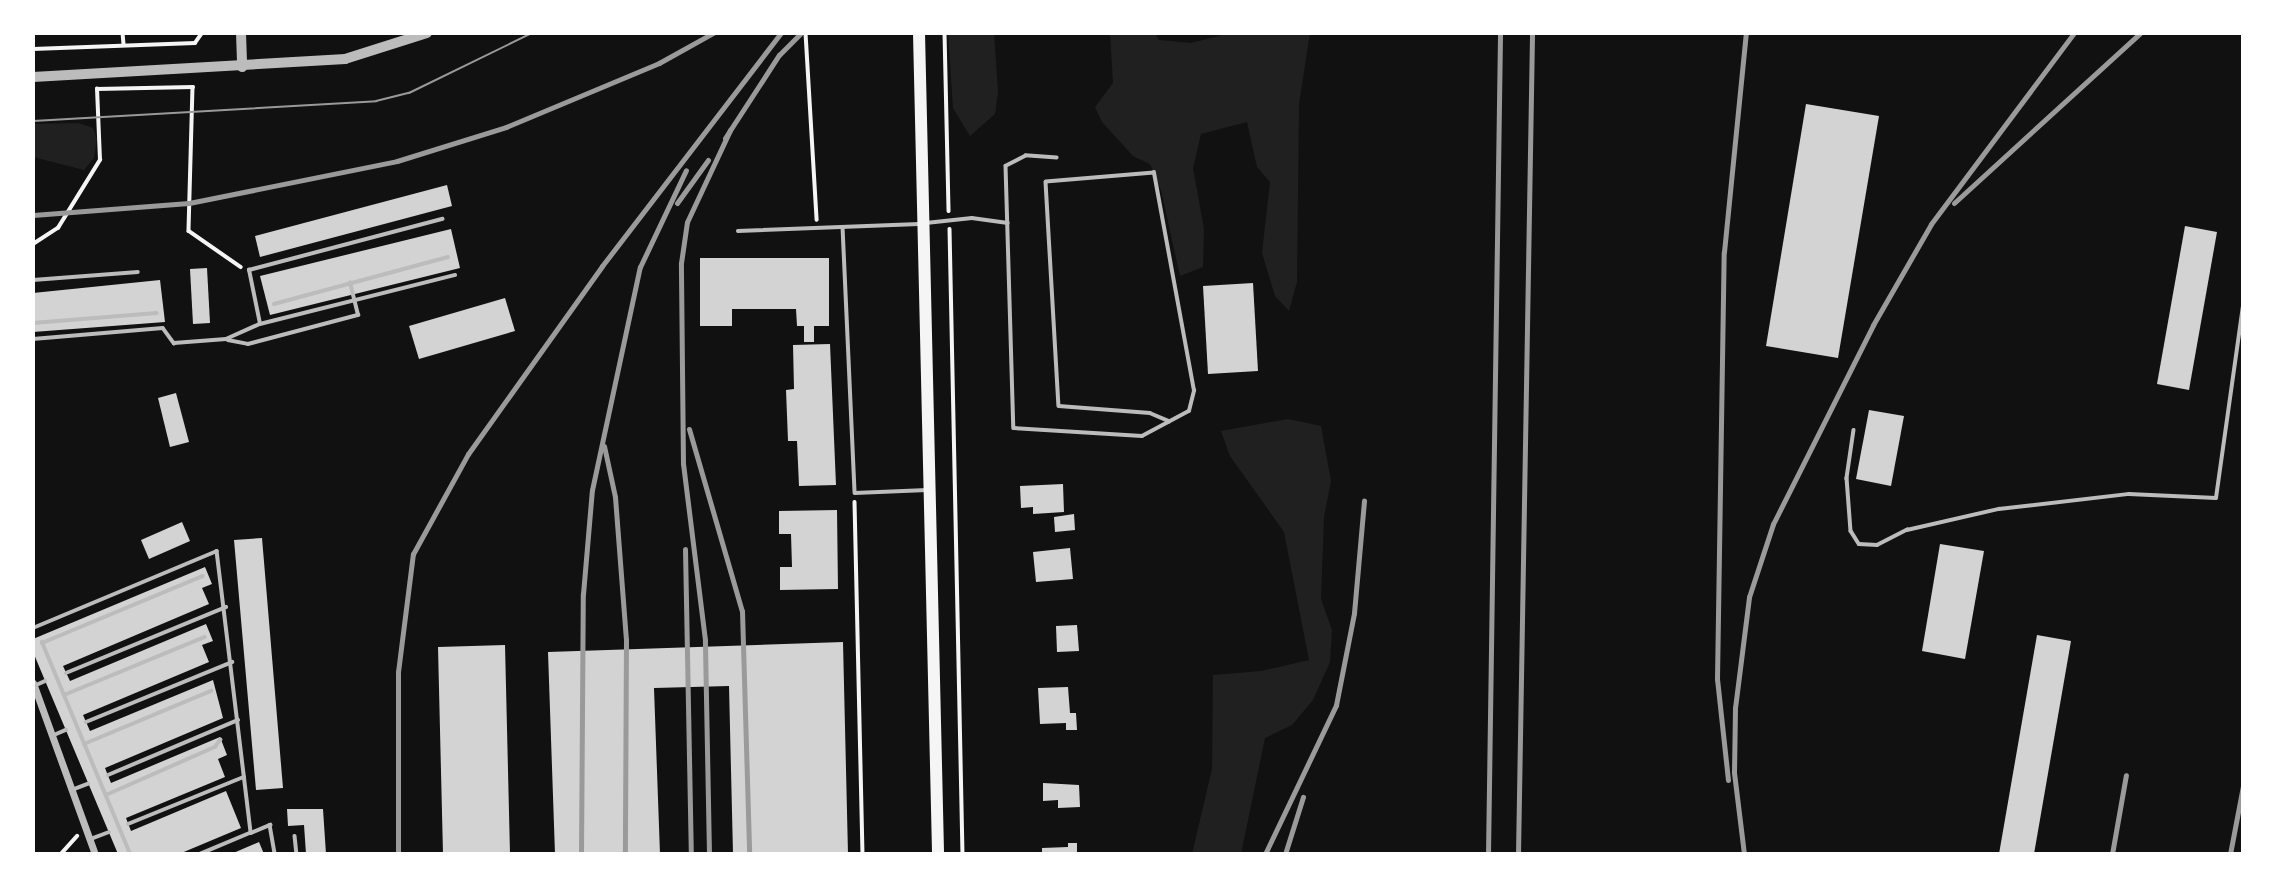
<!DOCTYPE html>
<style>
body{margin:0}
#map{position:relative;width:2276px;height:887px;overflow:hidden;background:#111;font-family:"Fira Sans",sans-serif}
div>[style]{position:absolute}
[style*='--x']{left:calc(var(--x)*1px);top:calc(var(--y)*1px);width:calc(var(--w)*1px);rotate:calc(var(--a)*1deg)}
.green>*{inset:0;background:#202020}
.building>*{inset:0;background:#d3d3d3}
.path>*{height:3.5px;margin:-1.75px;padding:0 1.75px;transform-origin:1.75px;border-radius:1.75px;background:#f5f5f5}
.service>*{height:3.5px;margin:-1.75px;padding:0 1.75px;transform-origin:1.75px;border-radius:1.75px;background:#bcbcbc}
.minor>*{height:7px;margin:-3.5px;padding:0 3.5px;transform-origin:3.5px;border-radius:3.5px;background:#bcbcbc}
.tertiary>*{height:10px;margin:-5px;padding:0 5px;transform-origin:5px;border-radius:5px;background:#bcbcbc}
.primary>*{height:12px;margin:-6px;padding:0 6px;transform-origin:6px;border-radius:6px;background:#f5f5f5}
.tram>*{height:2px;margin:-1px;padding:0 1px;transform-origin:1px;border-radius:1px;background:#9a9a9a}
.rail>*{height:5px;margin:-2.5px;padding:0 2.5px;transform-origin:2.5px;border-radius:2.5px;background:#9a9a9a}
span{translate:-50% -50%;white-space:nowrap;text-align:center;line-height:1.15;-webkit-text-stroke:5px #fff;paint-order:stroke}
.frame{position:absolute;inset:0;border:35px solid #fff;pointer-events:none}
</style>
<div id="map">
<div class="green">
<div style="clip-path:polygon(948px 33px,994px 33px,998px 92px,995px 114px,970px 136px,953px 108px)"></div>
<div style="clip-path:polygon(1110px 33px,1155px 33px,1159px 40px,1191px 43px,1227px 34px,1310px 33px,1299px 104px,1297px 282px,1289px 311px,1275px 296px,1262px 253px,1270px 182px,1257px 167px,1247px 122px,1201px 134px,1193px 168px,1204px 229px,1203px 267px,1180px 276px,1161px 190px,1150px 164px,1133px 156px,1102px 122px,1095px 107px,1113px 83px)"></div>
<div style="clip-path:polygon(79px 123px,93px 128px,97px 139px,94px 158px,84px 170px,33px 157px,33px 124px)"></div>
<div style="clip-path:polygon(1288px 419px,1321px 426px,1331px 481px,1324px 517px,1321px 599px,1332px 630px,1330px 662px,1313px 700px,1292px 725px,1265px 738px,1241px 854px,1192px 854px,1212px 769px,1213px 675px,1261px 671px,1309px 660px,1284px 532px,1230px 456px,1221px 431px)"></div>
</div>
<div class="building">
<div style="clip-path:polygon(1806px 104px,1879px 116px,1838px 358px,1766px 346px)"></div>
<div style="clip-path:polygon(447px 185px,452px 206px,260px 257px,255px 236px)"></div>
<div style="clip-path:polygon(2185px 226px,2217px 232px,2189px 390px,2157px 384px)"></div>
<div style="clip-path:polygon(451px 229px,460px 268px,270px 315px,260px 276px)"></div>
<div style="clip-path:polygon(700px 258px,829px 258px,829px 326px,814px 326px,814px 342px,804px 342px,804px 326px,797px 326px,796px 309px,732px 309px,732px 326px,700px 326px)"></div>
<div style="clip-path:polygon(207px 268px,210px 323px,193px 324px,190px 269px)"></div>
<div style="clip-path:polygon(160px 280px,165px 322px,33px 332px,33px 293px)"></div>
<div style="clip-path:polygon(1253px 283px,1258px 371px,1208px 374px,1203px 286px)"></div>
<div style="clip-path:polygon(505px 298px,515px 331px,419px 359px,409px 326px)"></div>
<div style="clip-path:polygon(830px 344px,836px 485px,799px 486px,797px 441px,788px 441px,786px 390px,794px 389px,793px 345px)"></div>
<div style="clip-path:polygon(176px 393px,189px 442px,170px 447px,158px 398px)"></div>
<div style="clip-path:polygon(1869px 410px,1904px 416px,1891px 486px,1856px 479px)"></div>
<div style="clip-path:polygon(1063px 484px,1064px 512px,1033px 514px,1033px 507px,1021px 508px,1020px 486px)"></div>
<div style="clip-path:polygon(837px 510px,838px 589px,780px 590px,780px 567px,792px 567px,791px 534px,779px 534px,779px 511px)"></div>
<div style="clip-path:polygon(1074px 514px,1075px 530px,1055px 532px,1054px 517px)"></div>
<div style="clip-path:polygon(182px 522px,190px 541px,149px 559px,141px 540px)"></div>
<div style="clip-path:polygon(262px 538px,283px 788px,256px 790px,234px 540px)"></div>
<div style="clip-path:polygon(1940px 544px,1984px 551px,1965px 659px,1922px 651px)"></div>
<div style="clip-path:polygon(1070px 548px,1073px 579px,1036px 582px,1033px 552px)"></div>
<div style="clip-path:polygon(205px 567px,212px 584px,202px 588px,209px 604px,63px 666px,70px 681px,206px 624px,213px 641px,202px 645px,209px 662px,83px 715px,90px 731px,213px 680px,223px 718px,105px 768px,111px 783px,220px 737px,227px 755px,218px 759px,225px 777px,126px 818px,131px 831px,226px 791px,241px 828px,179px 854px,118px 854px,33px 652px,33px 639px)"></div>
<div style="clip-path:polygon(1077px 625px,1079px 651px,1057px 652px,1056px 626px)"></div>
<div style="clip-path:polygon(2037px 635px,2071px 641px,2034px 854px,1999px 854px)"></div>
<div style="clip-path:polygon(843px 642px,848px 854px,733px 854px,729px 686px,654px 688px,660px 854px,555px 854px,548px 652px)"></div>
<div style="clip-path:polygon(505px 645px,510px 854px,443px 854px,438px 647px)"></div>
<div style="clip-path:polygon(1068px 687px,1070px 713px,1076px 713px,1077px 730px,1066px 730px,1066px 723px,1040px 724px,1038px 688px)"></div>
<div style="clip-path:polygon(1043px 783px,1079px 785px,1080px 807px,1058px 808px,1058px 800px,1043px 801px)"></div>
<div style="clip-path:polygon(287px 809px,323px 809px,326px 854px,306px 854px,304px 825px,288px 826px)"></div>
<div style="clip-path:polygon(259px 842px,264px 854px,231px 854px)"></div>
<div style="clip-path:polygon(1068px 843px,1077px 843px,1077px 854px,1042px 854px,1042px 848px,1068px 847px)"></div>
</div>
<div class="path">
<div style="--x:123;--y:33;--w:12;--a:85"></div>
<div style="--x:806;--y:33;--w:187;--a:86.6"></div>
<div style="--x:945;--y:33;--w:178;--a:88.7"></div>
<div style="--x:33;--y:49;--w:162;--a:-2.1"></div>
<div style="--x:195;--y:43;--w:12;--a:-55"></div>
<div style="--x:950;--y:229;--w:625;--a:88.81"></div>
<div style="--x:33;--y:244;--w:30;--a:-33"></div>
<div style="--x:58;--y:228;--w:80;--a:-58.3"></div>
<div style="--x:100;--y:160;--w:71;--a:-92.4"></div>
<div style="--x:97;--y:89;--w:96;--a:-1.2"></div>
<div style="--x:193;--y:87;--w:144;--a:91.6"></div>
<div style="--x:189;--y:231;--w:63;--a:34.7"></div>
<div style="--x:855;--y:502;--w:352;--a:88.7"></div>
<div style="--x:61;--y:854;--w:24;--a:-48"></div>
</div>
<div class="service">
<div style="--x:1057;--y:158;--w:31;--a:-176"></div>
<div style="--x:1026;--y:156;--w:22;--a:153"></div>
<div style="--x:1006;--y:166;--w:262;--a:88.3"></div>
<div style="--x:1014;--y:428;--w:128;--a:3.6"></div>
<div style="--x:1142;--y:436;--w:53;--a:-28"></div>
<div style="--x:1189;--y:411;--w:21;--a:-76"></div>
<div style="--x:1194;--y:391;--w:222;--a:-100.4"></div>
<div style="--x:1154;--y:173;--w:108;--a:175.2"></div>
<div style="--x:1046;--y:182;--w:224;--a:86.7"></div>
<div style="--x:1059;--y:406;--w:91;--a:4.4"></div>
<div style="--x:1150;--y:413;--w:21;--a:23"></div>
<div style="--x:926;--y:223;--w:46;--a:-6.2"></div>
<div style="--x:972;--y:218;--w:36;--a:8"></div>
<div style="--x:843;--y:227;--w:266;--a:87.4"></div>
<div style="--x:855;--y:493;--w:72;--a:-2.4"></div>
<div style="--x:738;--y:231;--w:181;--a:-2.2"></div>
<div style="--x:33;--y:280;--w:105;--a:-4.4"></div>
<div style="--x:274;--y:304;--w:180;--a:-15.1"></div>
<div style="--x:33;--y:323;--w:124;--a:-4.6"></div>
<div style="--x:260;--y:324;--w:55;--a:-101.5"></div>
<div style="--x:249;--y:270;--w:200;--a:-14.8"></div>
<div style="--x:33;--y:339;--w:130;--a:-4.8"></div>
<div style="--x:163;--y:328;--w:19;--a:54"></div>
<div style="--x:174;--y:343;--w:52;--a:-4.4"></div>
<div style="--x:226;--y:339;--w:37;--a:-24"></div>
<div style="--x:260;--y:324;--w:201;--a:-14.1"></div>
<div style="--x:228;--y:340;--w:20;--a:11"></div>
<div style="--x:248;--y:344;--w:114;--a:-14.8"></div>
<div style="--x:358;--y:315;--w:33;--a:-104"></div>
<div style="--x:1854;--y:430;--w:49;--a:98.3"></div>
<div style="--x:1847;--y:478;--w:53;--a:85.7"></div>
<div style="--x:1851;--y:531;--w:15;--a:58"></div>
<div style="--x:1859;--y:544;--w:18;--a:3"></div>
<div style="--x:1877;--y:545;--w:34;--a:-27"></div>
<div style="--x:1907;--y:530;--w:94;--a:-12.9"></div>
<div style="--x:1999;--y:509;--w:131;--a:-6.6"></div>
<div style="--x:2129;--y:494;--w:87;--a:2.6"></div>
<div style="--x:2216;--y:498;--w:193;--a:-82"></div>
<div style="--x:33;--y:628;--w:199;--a:-22.7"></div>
<div style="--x:217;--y:551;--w:284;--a:83.1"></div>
<div style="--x:251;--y:833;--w:54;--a:157.2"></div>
<div style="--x:66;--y:673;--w:173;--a:-22.4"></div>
<div style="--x:34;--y:686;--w:12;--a:-24"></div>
<div style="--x:64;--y:695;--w:152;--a:-22.4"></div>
<div style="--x:86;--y:722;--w:158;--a:-22.3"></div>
<div style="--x:54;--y:735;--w:13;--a:-23"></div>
<div style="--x:84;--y:744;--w:138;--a:-22.7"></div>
<div style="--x:108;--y:775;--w:141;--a:-22.9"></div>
<div style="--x:72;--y:790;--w:17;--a:-21"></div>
<div style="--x:106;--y:795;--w:119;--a:-23.8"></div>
<div style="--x:215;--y:747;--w:9;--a:-54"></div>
<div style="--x:128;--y:824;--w:125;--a:-22.1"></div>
<div style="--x:251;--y:833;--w:21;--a:-23"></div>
<div style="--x:270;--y:825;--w:29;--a:80"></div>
<div style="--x:295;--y:836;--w:18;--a:84"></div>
<div style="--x:91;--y:839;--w:19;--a:-21"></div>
<div style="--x:130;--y:854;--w:229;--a:-112.6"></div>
<div style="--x:42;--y:643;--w:174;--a:-22.6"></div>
</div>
<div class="minor">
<div style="--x:33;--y:683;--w:182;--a:70.1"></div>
</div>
<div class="tertiary">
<div style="--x:241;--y:33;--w:34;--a:88"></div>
<div style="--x:33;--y:77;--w:313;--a:-3.3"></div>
<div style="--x:345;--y:59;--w:86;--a:-17.6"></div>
</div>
<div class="primary">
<div style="--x:919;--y:33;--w:821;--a:88.67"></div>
</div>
<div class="tram">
<div style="--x:33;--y:121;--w:344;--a:-3.3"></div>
<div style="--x:376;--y:101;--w:34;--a:-14"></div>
<div style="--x:409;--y:93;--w:137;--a:-26"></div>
</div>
<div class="rail">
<div style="--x:725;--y:138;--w:99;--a:-57"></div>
<div style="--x:779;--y:55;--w:31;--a:-45"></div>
<div style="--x:677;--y:203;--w:53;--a:-54.2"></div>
<div style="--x:1954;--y:203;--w:252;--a:-42.4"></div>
<div style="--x:33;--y:215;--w:156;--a:-4.4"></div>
<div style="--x:189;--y:203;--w:212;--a:-11.4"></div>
<div style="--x:397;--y:161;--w:114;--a:-17.3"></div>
<div style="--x:506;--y:127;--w:166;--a:-22.7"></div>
<div style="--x:659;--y:63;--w:62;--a:-29.1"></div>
<div style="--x:689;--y:429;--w:190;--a:73.8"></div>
<div style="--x:742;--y:611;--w:243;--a:88.3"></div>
<div style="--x:604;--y:446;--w:52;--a:77.8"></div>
<div style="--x:615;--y:497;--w:142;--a:85.6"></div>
<div style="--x:626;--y:639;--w:215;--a:90.3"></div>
<div style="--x:685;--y:549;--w:305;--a:88.9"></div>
<div style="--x:1728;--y:780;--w:102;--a:-96.2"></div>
<div style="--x:1717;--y:679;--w:427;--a:-89.1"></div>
<div style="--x:1724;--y:252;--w:220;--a:-84.3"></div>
<div style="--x:398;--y:854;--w:182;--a:-90"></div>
<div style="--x:398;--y:672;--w:119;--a:-82.8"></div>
<div style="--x:413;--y:554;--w:114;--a:-61.2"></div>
<div style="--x:468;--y:454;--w:231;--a:-54.5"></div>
<div style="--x:602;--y:266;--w:294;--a:-52.5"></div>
<div style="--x:581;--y:854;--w:260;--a:-89.6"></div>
<div style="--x:583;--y:594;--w:104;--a:-85.1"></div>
<div style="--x:592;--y:490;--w:228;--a:-77.9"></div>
<div style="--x:640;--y:267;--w:107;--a:-64.6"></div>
<div style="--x:709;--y:854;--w:214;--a:-91.1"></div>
<div style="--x:705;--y:640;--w:177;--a:-97.1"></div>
<div style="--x:683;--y:464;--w:201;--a:-90.6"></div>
<div style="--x:681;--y:263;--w:41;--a:-81.7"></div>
<div style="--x:687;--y:222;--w:102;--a:-64.9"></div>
<div style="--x:1265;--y:854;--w:165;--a:-64.5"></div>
<div style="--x:1336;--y:705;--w:94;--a:-78.9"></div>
<div style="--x:1354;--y:613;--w:113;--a:-84.9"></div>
<div style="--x:1285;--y:854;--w:60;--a:-72.5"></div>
<div style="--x:1488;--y:854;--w:821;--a:-89.16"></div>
<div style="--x:1518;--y:854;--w:821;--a:-89.02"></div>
<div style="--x:1744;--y:854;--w:83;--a:-97"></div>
<div style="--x:1734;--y:772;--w:64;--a:-89.1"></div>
<div style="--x:1735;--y:708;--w:112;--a:-82.8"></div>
<div style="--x:1749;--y:597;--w:77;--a:-71.8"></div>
<div style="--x:1773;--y:524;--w:223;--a:-63.3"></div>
<div style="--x:1873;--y:325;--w:116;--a:-60.1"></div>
<div style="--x:1931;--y:224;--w:239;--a:-53.2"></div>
<div style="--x:2112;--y:854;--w:80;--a:-80"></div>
<div style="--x:2230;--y:854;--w:69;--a:-79.2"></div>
</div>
<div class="frame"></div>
</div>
